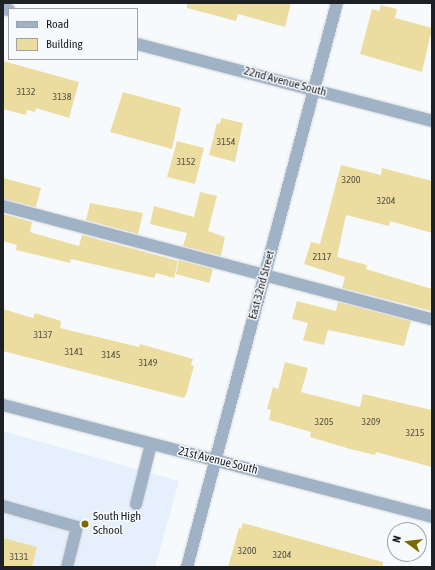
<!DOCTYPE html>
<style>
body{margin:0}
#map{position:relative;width:435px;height:570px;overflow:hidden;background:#f7fafc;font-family:"Asap Condensed",sans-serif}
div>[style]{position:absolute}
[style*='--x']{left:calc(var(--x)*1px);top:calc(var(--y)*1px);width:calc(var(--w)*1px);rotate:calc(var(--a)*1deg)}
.built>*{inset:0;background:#e6f0fc}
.building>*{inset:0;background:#ecdca0}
.roads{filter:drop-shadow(0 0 1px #d4d7da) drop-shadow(0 0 1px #d4d7da)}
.minor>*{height:12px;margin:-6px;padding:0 6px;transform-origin:6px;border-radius:6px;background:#a0b2c6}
.dots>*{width:11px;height:11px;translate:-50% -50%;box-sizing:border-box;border:2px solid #f7fafc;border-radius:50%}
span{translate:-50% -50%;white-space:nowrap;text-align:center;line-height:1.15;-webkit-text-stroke:3px #f7fafc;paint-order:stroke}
.number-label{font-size:10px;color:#515044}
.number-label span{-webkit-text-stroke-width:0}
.street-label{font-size:12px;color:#1d2125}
.poi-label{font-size:12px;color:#1d2125}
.left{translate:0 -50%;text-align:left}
.frame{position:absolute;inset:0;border:4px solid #1d2125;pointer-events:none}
.legend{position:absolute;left:8px;top:8px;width:130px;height:52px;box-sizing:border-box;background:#f7fafc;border:1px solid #a0a3a6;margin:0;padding:5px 7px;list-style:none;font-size:12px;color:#1d2125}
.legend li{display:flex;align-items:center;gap:8px;height:20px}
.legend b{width:20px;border:1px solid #a0a3a6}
.north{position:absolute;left:387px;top:522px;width:40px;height:40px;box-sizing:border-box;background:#f7fafc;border:1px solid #a0a3a6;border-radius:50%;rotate:285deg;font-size:11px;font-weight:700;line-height:16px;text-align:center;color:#1d2125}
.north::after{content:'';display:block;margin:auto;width:14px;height:18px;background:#7e6800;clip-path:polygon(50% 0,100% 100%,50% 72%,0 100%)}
</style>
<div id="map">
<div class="built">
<div style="clip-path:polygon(3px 431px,179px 481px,155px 567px,3px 567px)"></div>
</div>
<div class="building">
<div style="clip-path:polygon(187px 3px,291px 3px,285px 27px,238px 14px,236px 21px,187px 8px)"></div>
<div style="clip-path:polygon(381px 5px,397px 9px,395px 18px,432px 28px,422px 72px,360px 54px,372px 9px,379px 11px)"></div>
<div style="clip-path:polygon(3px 61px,79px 82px,69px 118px,36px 108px,35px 112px,27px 110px,26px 115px,3px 109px)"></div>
<div style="clip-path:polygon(123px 92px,181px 108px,172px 149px,110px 132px)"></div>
<div style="clip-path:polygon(221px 118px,243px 123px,235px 162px,209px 155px,217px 123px,220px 124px)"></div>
<div style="clip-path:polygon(177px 141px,204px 148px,195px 184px,167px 177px)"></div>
<div style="clip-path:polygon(341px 165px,381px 175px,382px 168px,432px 181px,432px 233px,390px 221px,389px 226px,346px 215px,337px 257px,367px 265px,366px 269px,432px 289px,432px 311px,342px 288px,345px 277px,304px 264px,311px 242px,320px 244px)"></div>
<div style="clip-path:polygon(3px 178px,41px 188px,36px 207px,3px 199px)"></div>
<div style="clip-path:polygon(200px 192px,217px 196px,208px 231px,225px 237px,221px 256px,183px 246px,187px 233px,150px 224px,154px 206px,194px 217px)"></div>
<div style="clip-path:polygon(90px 203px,143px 213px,138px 234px,86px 220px)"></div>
<div style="clip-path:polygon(3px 214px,32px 222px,30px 232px,40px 235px,79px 246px,82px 235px,178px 261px,174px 278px,156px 273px,154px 278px,71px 259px,70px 263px,16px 250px,17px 245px,3px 241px)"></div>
<div style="clip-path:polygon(179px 260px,213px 269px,209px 283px,176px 274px)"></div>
<div style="clip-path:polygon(297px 301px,336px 311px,338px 302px,411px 321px,404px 346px,328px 330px,324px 345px,303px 340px,308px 323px,292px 319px)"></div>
<div style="clip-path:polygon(3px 309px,33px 318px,35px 313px,61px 321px,60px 328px,139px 347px,140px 344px,193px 359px,191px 365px,194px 366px,187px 392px,184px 398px,3px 351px)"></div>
<div style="clip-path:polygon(285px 362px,308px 368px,301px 392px,360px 407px,363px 394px,432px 410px,432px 467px,376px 452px,375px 455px,350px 449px,310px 437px,311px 432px,269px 420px,271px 410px,267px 409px,273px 387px,278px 389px)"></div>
<div style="clip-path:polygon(243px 523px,383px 562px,383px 567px,228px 567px,239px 528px,241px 529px)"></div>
<div style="clip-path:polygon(3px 538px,37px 547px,32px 567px,3px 567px)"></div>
</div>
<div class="roads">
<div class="minor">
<div style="--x:3;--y:9;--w:6;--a:9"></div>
<div style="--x:137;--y:44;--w:305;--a:14.6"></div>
<div style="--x:3;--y:206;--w:444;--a:14.8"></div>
<div style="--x:3;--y:405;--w:443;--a:14.6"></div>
<div style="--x:136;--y:504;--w:62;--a:-76"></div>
<div style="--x:3;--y:506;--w:77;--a:15.8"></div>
<div style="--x:77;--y:527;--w:41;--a:104"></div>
<div style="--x:187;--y:567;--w:584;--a:-75.11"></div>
</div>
</div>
<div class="dots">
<div style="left:85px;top:524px;background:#7e6800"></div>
</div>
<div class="number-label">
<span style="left:26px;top:92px">3132</span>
<span style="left:62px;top:97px">3138</span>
<span style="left:226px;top:142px">3154</span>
<span style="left:186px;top:162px">3152</span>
<span style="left:351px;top:180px">3200</span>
<span style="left:386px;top:201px">3204</span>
<span style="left:322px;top:257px">2117</span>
<span style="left:43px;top:335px">3137</span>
<span style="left:74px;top:352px">3141</span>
<span style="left:111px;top:355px">3145</span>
<span style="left:148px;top:363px">3149</span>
<span style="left:324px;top:422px">3205</span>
<span style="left:371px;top:422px">3209</span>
<span style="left:415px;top:433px">3215</span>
<span style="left:247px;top:551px">3200</span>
<span style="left:282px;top:555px">3204</span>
<span style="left:19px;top:557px">3131</span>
</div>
<div class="street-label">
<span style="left:285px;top:82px;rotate:15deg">22nd Avenue South</span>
<span style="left:262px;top:285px;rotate:-75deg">East 32nd Street</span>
<span style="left:218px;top:461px;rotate:14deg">21st Avenue South</span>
</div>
<div class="poi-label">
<span class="left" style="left:93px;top:524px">South High<br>School</span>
</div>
<div class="frame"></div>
<ul class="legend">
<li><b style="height:5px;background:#a0b2c6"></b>Road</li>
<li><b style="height:11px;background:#ecdca0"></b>Building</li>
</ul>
<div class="north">N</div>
</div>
